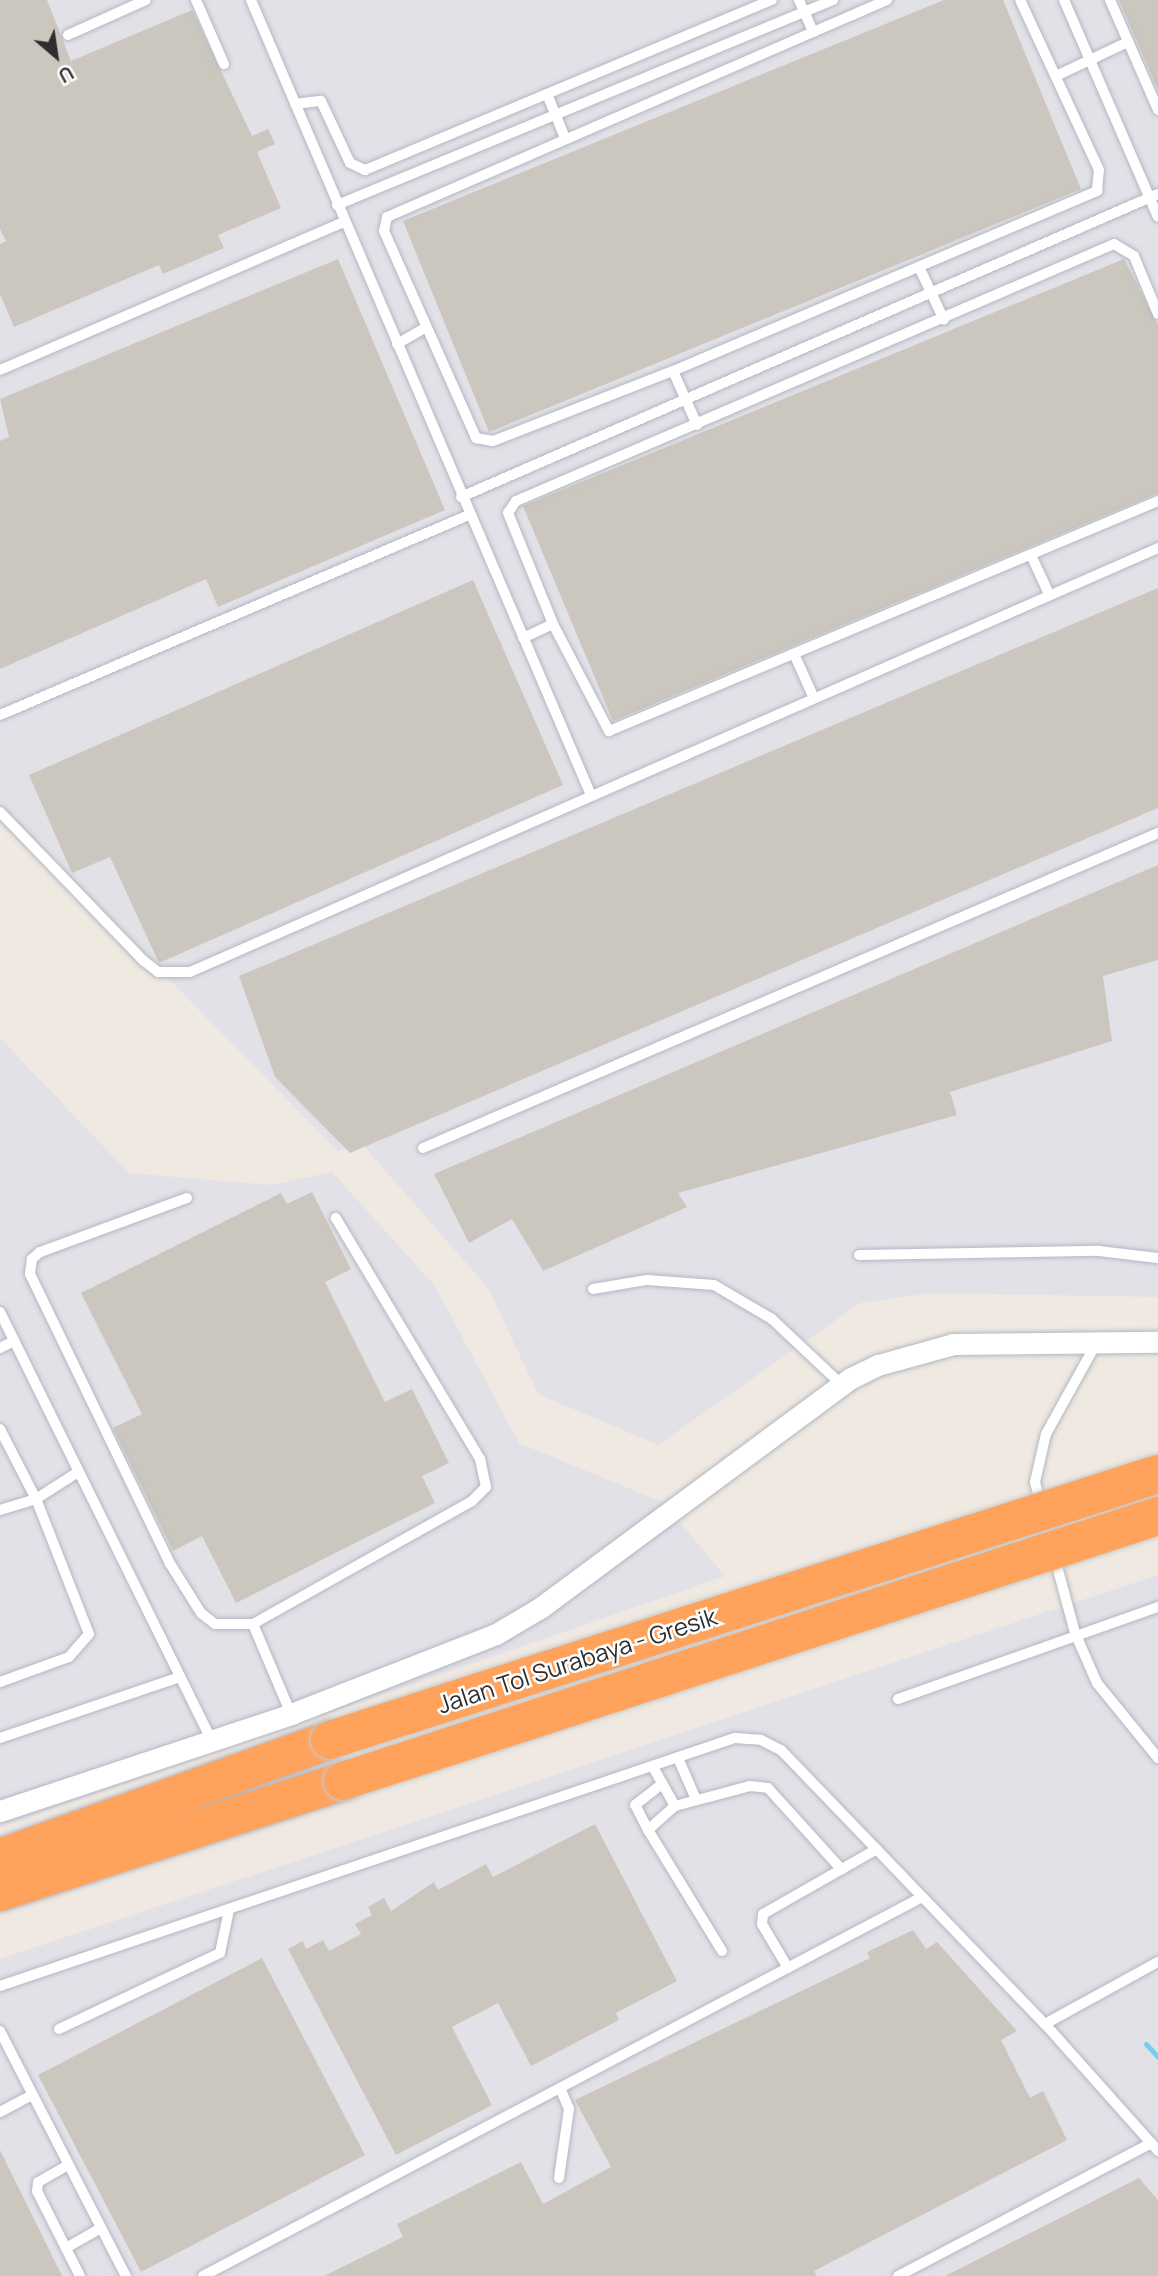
<!DOCTYPE html>
<style>
body{margin:0}
#map{position:relative;width:1158px;height:2276px;overflow:hidden;background:#efe9e1;font-family:Manrope,sans-serif}
div>[style]{position:absolute}
[style*='--x']{left:calc(var(--x)*1px);top:calc(var(--y)*1px);width:calc(var(--w)*1px);rotate:calc(var(--a)*1deg)}
.industrial>*{inset:0;background:#e3e1e8}
.stream>*{height:5px;margin:-2.5px;padding:0 2.5px;transform-origin:2.5px;border-radius:2.5px;background:#75cff0}
.building>*{inset:0;background:#cbc7bf}
.roads{filter:drop-shadow(0 0 2px #b4b7c1) drop-shadow(0 0 2px #b4b7c1)}
.service>*{height:10px;margin:-5px;padding:0 5px;transform-origin:5px;border-radius:5px;background:#fff}
.minor>*{height:21px;margin:-10.5px;padding:0 10.5px;transform-origin:10.5px;border-radius:10.5px;background:#fff}
.motorway>*{height:38px;margin:-19px;padding:0 19px;transform-origin:19px;border-radius:19px;background:#ffa35c}
.bridges{filter:drop-shadow(0 0 2px #c9c9c9) drop-shadow(0 0 2px #c9c9c9)}
.motorway-bridge>*{height:38px;margin:-19px;padding:0 19px;transform-origin:19px;border-radius:19px;background:#ffa35c}
span{translate:-50% -50%;white-space:nowrap;text-align:center;line-height:1.15;-webkit-text-stroke:5px #fff;paint-order:stroke}
.street-label{font-size:24px;color:#2e2e2e}
.north{position:absolute;left:21px;top:21px;width:70px;height:70px;-webkit-text-stroke:5px #fff;paint-order:stroke;rotate:151deg;font-size:19px;font-weight:700;line-height:28px;text-align:center;color:#2e2e2e}
.north::after{content:'';display:block;margin:auto;width:24px;height:32px;background:#2e2e2e;clip-path:polygon(50% 0,100% 100%,50% 72%,0 100%)}
</style>
<div id="map">
<div class="industrial">
<div style="clip-path:polygon(0 0,1158px 0,1158px 1297px,932px 1293px,860px 1303px,658px 1445px,538px 1394px,488px 1288px,362px 1144px,338px 1151px,0 808px)"></div>
<div style="clip-path:polygon(0 1038px,129px 1173px,272px 1185px,332px 1172px,435px 1286px,519px 1443px,664px 1503px,725px 1576px,0 1827px)"></div>
<div style="clip-path:polygon(1158px 1575px,1158px 2276px,0 2276px,0 1959px)"></div>
</div>
<div class="stream">
<div style="--x:1146;--y:2044;--w:18;--a:47"></div>
</div>
<div class="building">
<div style="clip-path:polygon(0 0,47px 0,71px 61px,192px 10px,252px 136px,268px 129px,275px 144px,257px 152px,281px 208px,218px 235px,224px 248px,163px 274px,159px 265px,14px 327px,0 294px,0 244px,6px 241px,0 229px)"></div>
<div style="clip-path:polygon(944px 0,1003px 0,1081px 189px,489px 432px,403px 221px)"></div>
<div style="clip-path:polygon(1119px 0,1158px 0,1158px 90px)"></div>
<div style="clip-path:polygon(338px 259px,445px 510px,218px 607px,206px 579px,0 669px,0 441px,9px 437px,0 399px)"></div>
<div style="clip-path:polygon(1124px 259px,1158px 325px,1158px 493px,613px 721px,523px 506px)"></div>
<div style="clip-path:polygon(473px 580px,563px 785px,159px 963px,110px 857px,72px 873px,29px 775px)"></div>
<div style="clip-path:polygon(1158px 588px,1158px 808px,350px 1153px,275px 1077px,239px 976px)"></div>
<div style="clip-path:polygon(1158px 865px,1158px 960px,1103px 976px,1112px 1041px,950px 1092px,957px 1115px,678px 1193px,687px 1207px,543px 1271px,512px 1219px,469px 1243px,434px 1174px)"></div>
<div style="clip-path:polygon(312px 1192px,351px 1269px,325px 1282px,385px 1402px,412px 1389px,449px 1463px,422px 1476px,435px 1503px,236px 1603px,202px 1536px,173px 1551px,113px 1428px,142px 1414px,81px 1293px,281px 1193px,287px 1204px)"></div>
<div style="clip-path:polygon(595px 1824px,677px 1981px,616px 2013px,619px 2020px,531px 2066px,498px 2003px,452px 2027px,492px 2105px,396px 2155px,288px 1949px,303px 1941px,306px 1949px,323px 1940px,329px 1951px,361px 1934px,355px 1924px,372px 1915px,368px 1907px,384px 1898px,391px 1911px,434px 1882px,438px 1890px,486px 1864px,493px 1877px)"></div>
<div style="clip-path:polygon(913px 1930px,926px 1949px,937px 1942px,1017px 2031px,1001px 2040px,1030px 2098px,1043px 2091px,1067px 2140px,814px 2271px,817px 2276px,324px 2276px,403px 2237px,397px 2224px,521px 2162px,543px 2204px,611px 2167px,575px 2100px,870px 1958px,867px 1952px)"></div>
<div style="clip-path:polygon(262px 1958px,365px 2155px,141px 2272px,38px 2075px)"></div>
<div style="clip-path:polygon(0 2150px,62px 2276px,0 2276px)"></div>
<div style="clip-path:polygon(1139px 2178px,1158px 2200px,1158px 2276px,945px 2276px)"></div>
</div>
<div class="roads">
<div class="service">
<div style="--x:196;--y:0;--w:70;--a:66.4"></div>
<div style="--x:251;--y:0;--w:862;--a:66.85"></div>
<div style="--x:799;--y:0;--w:35;--a:66"></div>
<div style="--x:887;--y:0;--w:545;--a:156.54"></div>
<div style="--x:387;--y:217;--w:14;--a:102"></div>
<div style="--x:384;--y:231;--w:227;--a:66"></div>
<div style="--x:476;--y:438;--w:17;--a:10"></div>
<div style="--x:493;--y:441;--w:193;--a:-21.3"></div>
<div style="--x:673;--y:371;--w:461;--a:-23"></div>
<div style="--x:1097;--y:191;--w:21;--a:-85"></div>
<div style="--x:1099;--y:170;--w:187;--a:-114.9"></div>
<div style="--x:1064;--y:0;--w:236;--a:66.6"></div>
<div style="--x:1110;--y:0;--w:120;--a:66.4"></div>
<div style="--x:68;--y:35;--w:85;--a:-24.2"></div>
<div style="--x:1056;--y:76;--w:80;--a:-25.3"></div>
<div style="--x:547;--y:94;--w:48;--a:67.8"></div>
<div style="--x:295;--y:104;--w:26;--a:-7"></div>
<div style="--x:321;--y:101;--w:68;--a:64.9"></div>
<div style="--x:350;--y:163;--w:17;--a:25"></div>
<div style="--x:365;--y:170;--w:441;--a:-22.7"></div>
<div style="--x:337;--y:205;--w:537;--a:-22.46"></div>
<div style="--x:920;--y:269;--w:56;--a:64.8"></div>
<div style="--x:1158;--y:314;--w:63;--a:-112.5"></div>
<div style="--x:1134;--y:256;--w:23;--a:-149"></div>
<div style="--x:1114;--y:244;--w:651;--a:156.74"></div>
<div style="--x:516;--y:501;--w:14;--a:124"></div>
<div style="--x:508;--y:513;--w:120;--a:67.9"></div>
<div style="--x:553;--y:624;--w:121;--a:62.4"></div>
<div style="--x:609;--y:731;--w:595;--a:-22.73"></div>
<div style="--x:397;--y:344;--w:32;--a:-30"></div>
<div style="--x:0;--y:370;--w:374;--a:-23.3"></div>
<div style="--x:673;--y:371;--w:59;--a:66"></div>
<div style="--x:461;--y:497;--w:760;--a:-23.5"></div>
<div style="--x:1031;--y:555;--w:43;--a:65.2"></div>
<div style="--x:523;--y:638;--w:33;--a:-25"></div>
<div style="--x:795;--y:656;--w:44;--a:65.8"></div>
<div style="--x:0;--y:715;--w:510;--a:-23.1"></div>
<div style="--x:0;--y:812;--w:207;--a:46"></div>
<div style="--x:144;--y:961;--w:18;--a:38"></div>
<div style="--x:158;--y:972;--w:32;--a:0"></div>
<div style="--x:190;--y:972;--w:1057;--a:-23.65"></div>
<div style="--x:423;--y:1148;--w:800;--a:-23.2"></div>
<div style="--x:187;--y:1198;--w:157;--a:159.8"></div>
<div style="--x:40;--y:1252;--w:11;--a:139"></div>
<div style="--x:32;--y:1259;--w:15;--a:98"></div>
<div style="--x:30;--y:1274;--w:320;--a:64.2"></div>
<div style="--x:169;--y:1562;--w:60;--a:57.9"></div>
<div style="--x:201;--y:1613;--w:18;--a:38"></div>
<div style="--x:215;--y:1624;--w:38;--a:0"></div>
<div style="--x:253;--y:1624;--w:98;--a:67.1"></div>
<div style="--x:859;--y:1255;--w:240;--a:-1"></div>
<div style="--x:1099;--y:1251;--w:59;--a:6.8"></div>
<div style="--x:593;--y:1289;--w:55;--a:-9.5"></div>
<div style="--x:647;--y:1280;--w:67;--a:4.3"></div>
<div style="--x:714;--y:1285;--w:67;--a:30.4"></div>
<div style="--x:772;--y:1319;--w:96;--a:43.3"></div>
<div style="--x:0;--y:1312;--w:479;--a:63.7"></div>
<div style="--x:0;--y:1348;--w:16;--a:-27"></div>
<div style="--x:0;--y:1429;--w:79;--a:62.8"></div>
<div style="--x:36;--y:1499;--w:38;--a:163"></div>
<div style="--x:1041;--y:1506;--w:25;--a:-104"></div>
<div style="--x:1035;--y:1482;--w:49;--a:-77.1"></div>
<div style="--x:1046;--y:1434;--w:105;--a:-61"></div>
<div style="--x:1054;--y:1555;--w:81;--a:74.9"></div>
<div style="--x:1075;--y:1633;--w:55;--a:66.3"></div>
<div style="--x:1097;--y:1683;--w:97;--a:50.9"></div>
<div style="--x:253;--y:1624;--w:251;--a:-29.3"></div>
<div style="--x:472;--y:1501;--w:20;--a:-45"></div>
<div style="--x:486;--y:1487;--w:29;--a:-102"></div>
<div style="--x:480;--y:1459;--w:281;--a:-120.9"></div>
<div style="--x:0;--y:1682;--w:73;--a:-19.9"></div>
<div style="--x:69;--y:1657;--w:30;--a:-49"></div>
<div style="--x:89;--y:1634;--w:145;--a:-111.4"></div>
<div style="--x:36;--y:1499;--w:50;--a:-32.7"></div>
<div style="--x:898;--y:1699;--w:276;--a:-19.5"></div>
<div style="--x:0;--y:1738;--w:190;--a:-18.7"></div>
<div style="--x:678;--y:1758;--w:43;--a:66.4"></div>
<div style="--x:653;--y:1767;--w:45;--a:60.6"></div>
<div style="--x:648;--y:1830;--w:28;--a:-117"></div>
<div style="--x:635;--y:1805;--w:34;--a:-38"></div>
<div style="--x:722;--y:1951;--w:142;--a:-121.4"></div>
<div style="--x:648;--y:1830;--w:36;--a:-42"></div>
<div style="--x:675;--y:1806;--w:78;--a:-14.9"></div>
<div style="--x:750;--y:1786;--w:18;--a:6"></div>
<div style="--x:768;--y:1788;--w:110;--a:47.9"></div>
<div style="--x:788;--y:1968;--w:51;--a:-120.6"></div>
<div style="--x:762;--y:1924;--w:10;--a:-84"></div>
<div style="--x:763;--y:1914;--w:131;--a:-29.7"></div>
<div style="--x:0;--y:1986;--w:776;--a:-18.65"></div>
<div style="--x:735;--y:1738;--w:26;--a:4"></div>
<div style="--x:761;--y:1740;--w:22;--a:27"></div>
<div style="--x:781;--y:1750;--w:380;--a:46.1"></div>
<div style="--x:1045;--y:2024;--w:170;--a:48.3"></div>
<div style="--x:1045;--y:2024;--w:129;--a:-28.8"></div>
<div style="--x:59;--y:2029;--w:178;--a:-25.3"></div>
<div style="--x:220;--y:1953;--w:44;--a:-78.2"></div>
<div style="--x:0;--y:2031;--w:276;--a:62.8"></div>
<div style="--x:0;--y:2112;--w:36;--a:-28"></div>
<div style="--x:68;--y:2165;--w:34;--a:150"></div>
<div style="--x:38;--y:2182;--w:9;--a:96"></div>
<div style="--x:37;--y:2191;--w:95;--a:63.2"></div>
<div style="--x:559;--y:2178;--w:70;--a:-81.8"></div>
<div style="--x:569;--y:2109;--w:23;--a:-113"></div>
<div style="--x:66;--y:2248;--w:40;--a:-29.7"></div>
<div style="--x:203;--y:2276;--w:813;--a:-27.79"></div>
<div style="--x:898;--y:2276;--w:286;--a:-27.7"></div>
</div>
<div class="minor">
<div style="--x:0;--y:1811;--w:307;--a:-18.4"></div>
<div style="--x:291;--y:1714;--w:220;--a:-21.3"></div>
<div style="--x:496;--y:1634;--w:51;--a:-30.6"></div>
<div style="--x:540;--y:1608;--w:387;--a:-36.5"></div>
<div style="--x:851;--y:1378;--w:30;--a:-26"></div>
<div style="--x:878;--y:1365;--w:78;--a:-15.6"></div>
<div style="--x:953;--y:1344;--w:205;--a:-0.6"></div>
</div>
<div class="motorway">
<div style="--x:0;--y:1858;--w:350;--a:-19.7"></div>
<div style="--x:0;--y:1892;--w:361;--a:-17.9"></div>
</div>
</div>
<div class="bridges">
<div class="motorway-bridge">
<div style="--x:330;--y:1740;--w:870;--a:-17.81"></div>
<div style="--x:343;--y:1781;--w:857;--a:-18.01"></div>
</div>
</div>
<div class="street-label">
<span style="left:577px;top:1660px;rotate:-18deg">Jalan Tol Surabaya - Gresik</span>
</div>
<div class="north">U</div>
</div>
